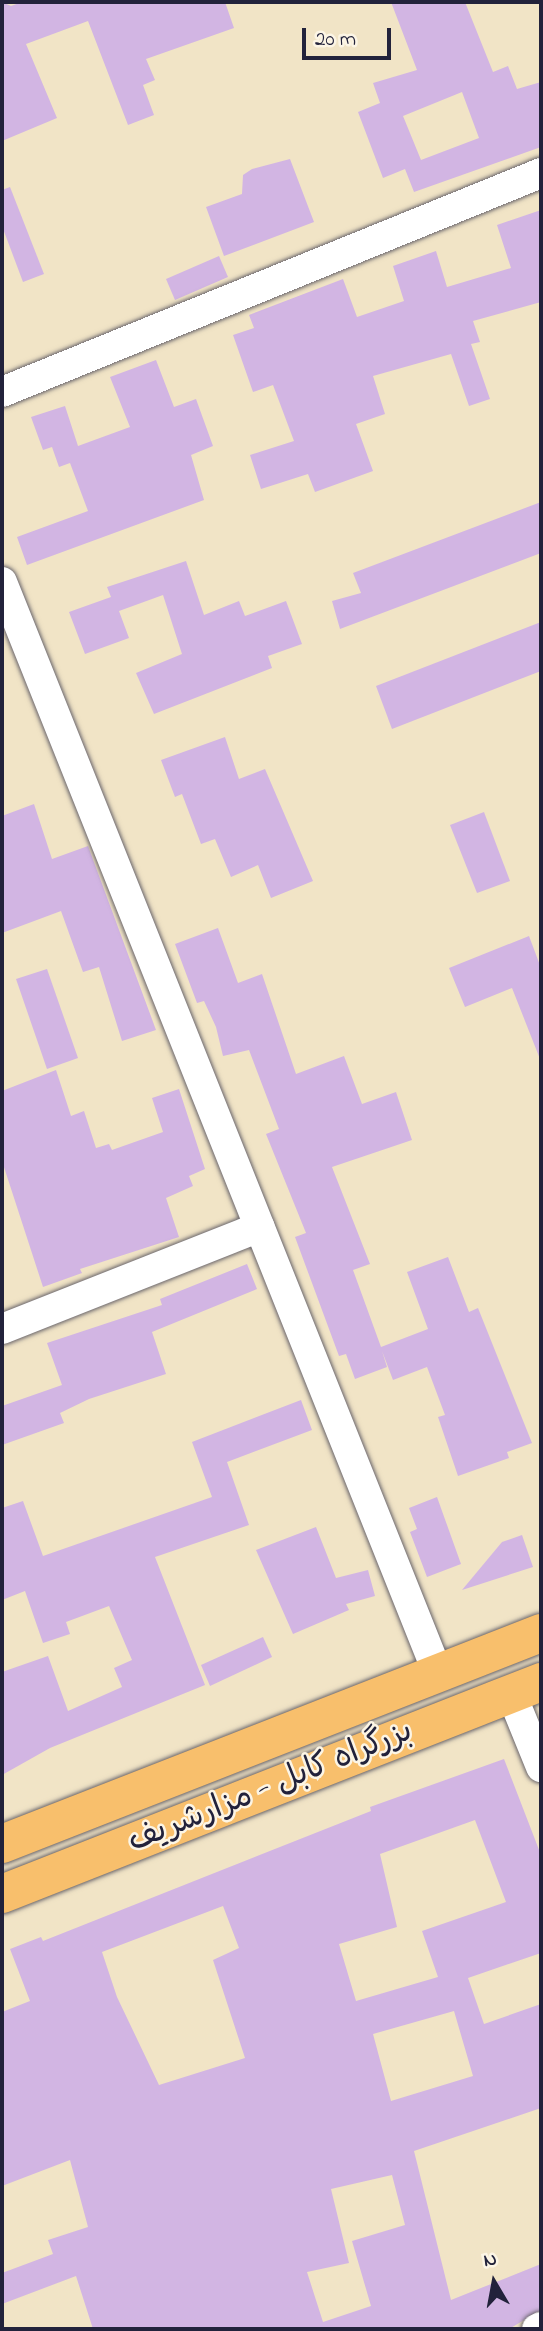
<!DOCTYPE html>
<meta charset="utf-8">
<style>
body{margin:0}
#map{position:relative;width:543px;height:2331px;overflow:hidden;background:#f1e4c6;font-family:"Indie Flower","Playpen Sans Arabic",sans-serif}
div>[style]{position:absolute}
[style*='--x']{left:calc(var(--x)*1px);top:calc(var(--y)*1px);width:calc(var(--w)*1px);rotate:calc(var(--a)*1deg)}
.building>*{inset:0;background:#d2b5e3}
.roads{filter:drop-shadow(0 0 2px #6a666c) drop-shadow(0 0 2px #6a666c)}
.minor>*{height:30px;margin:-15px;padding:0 15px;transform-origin:15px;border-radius:15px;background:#fff}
.highway>*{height:38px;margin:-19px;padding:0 19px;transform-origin:19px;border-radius:19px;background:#f8bf6c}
span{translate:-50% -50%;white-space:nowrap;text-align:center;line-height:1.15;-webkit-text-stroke:5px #fcf5e5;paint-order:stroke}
.street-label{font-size:32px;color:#22223b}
.frame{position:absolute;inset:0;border:4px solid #22223b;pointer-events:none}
.north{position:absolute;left:459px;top:2247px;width:70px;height:70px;-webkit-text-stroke:5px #fcf5e5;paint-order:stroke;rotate:350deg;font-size:19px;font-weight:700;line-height:28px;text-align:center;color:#22223b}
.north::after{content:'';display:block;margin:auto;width:24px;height:32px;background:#22223b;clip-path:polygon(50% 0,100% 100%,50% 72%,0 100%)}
.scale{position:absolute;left:302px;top:28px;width:89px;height:32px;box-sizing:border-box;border:4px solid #22223b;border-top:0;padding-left:9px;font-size:21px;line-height:24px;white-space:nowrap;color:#22223b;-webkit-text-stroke:5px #fcf5e5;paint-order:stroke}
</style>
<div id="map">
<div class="building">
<div style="clip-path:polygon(2px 2px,11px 6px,22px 2px,225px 2px,234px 28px,146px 59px,155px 80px,143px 85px,154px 115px,128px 125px,88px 21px,26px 44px,57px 118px,2px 141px)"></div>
<div style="clip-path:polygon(evenodd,391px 2px,465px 2px,493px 72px,508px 66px,517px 89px,541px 82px,541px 147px,414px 192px,405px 169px,383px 178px,358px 112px,380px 103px,373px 83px,417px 70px,391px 2px,462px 92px,479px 138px,421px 160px,403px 116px,462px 92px)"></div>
<div style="clip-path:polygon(290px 159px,314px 222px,224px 256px,206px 207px,242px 194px,243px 175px,252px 169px)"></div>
<div style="clip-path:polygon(10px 187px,44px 274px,23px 282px,2px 226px,2px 190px)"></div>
<div style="clip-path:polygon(541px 210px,541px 302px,473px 321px,480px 342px,471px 344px,490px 399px,469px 406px,451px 354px,373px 376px,385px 414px,356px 424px,373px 471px,315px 492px,308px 474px,261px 489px,250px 455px,294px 441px,273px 385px,253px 392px,233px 335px,254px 328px,249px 315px,343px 279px,357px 317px,404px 301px,393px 266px,436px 251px,447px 287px,511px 268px,497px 225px)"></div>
<div style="clip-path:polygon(219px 256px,228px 277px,175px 300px,166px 279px)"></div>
<div style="clip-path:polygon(156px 360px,174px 407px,196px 399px,213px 446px,191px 455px,204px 500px,27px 565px,17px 537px,88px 511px,70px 463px,59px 467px,52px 447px,43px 450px,31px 417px,65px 406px,78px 446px,130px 427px,110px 377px)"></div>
<div style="clip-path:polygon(541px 502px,541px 553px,340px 629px,332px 601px,361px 593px,353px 573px)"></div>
<div style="clip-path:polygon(186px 561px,204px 615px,239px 601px,245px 616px,286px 601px,302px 644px,268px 656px,272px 668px,154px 714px,136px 673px,182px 654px,163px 595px,119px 611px,129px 638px,85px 654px,69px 612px,111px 597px,107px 587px)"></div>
<div style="clip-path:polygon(541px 622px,541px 671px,392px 729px,376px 686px)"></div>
<div style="clip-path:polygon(225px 737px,239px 779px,265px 769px,313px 881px,271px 898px,258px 865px,231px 877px,215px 839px,201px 844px,182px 794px,175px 797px,161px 760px)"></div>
<div style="clip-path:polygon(34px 804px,52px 859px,88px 846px,156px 1030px,122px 1041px,99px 967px,83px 972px,61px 911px,2px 933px,2px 816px)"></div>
<div style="clip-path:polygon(484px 812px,510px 881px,477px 893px,450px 825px)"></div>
<div style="clip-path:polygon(218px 928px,238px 983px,262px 974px,296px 1074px,344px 1056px,362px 1104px,396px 1092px,412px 1140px,332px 1167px,370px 1264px,353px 1270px,381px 1347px,428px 1329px,407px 1272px,448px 1257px,469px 1312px,478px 1308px,532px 1443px,507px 1452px,509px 1458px,458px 1476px,438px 1417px,445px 1415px,427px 1367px,393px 1380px,382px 1351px,387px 1367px,355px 1379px,346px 1354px,339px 1356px,295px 1237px,306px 1233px,266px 1134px,279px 1129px,249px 1050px,223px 1056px,216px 1027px,204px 1001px,197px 1003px,175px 944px)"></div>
<div style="clip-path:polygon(529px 936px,541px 968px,540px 1059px,512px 988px,465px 1007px,449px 968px)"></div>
<div style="clip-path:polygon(47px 969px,78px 1058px,47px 1069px,16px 979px)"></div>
<div style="clip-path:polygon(56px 1070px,71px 1116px,84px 1111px,96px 1148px,109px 1144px,112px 1150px,163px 1132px,152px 1098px,179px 1089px,205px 1169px,189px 1176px,193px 1186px,166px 1198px,179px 1237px,80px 1269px,82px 1273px,43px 1287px,2px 1161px,2px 1091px)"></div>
<div style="clip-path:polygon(247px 1264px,257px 1289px,152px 1332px,166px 1374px,89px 1399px,60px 1413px,64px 1423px,2px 1445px,2px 1406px,62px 1385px,47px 1343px,162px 1305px,160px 1299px)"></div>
<div style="clip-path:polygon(301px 1400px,312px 1430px,227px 1462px,249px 1525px,155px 1557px,205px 1685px,50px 1748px,2px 1775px,2px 1672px,48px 1656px,68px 1711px,122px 1687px,114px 1668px,132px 1660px,109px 1606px,66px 1622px,70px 1634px,43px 1643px,25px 1591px,2px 1600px,2px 1508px,23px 1501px,43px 1556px,212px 1497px,192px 1442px)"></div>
<div style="clip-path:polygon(437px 1497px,461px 1564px,427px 1577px,410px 1532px,417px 1529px,409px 1508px)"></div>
<div style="clip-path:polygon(316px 1527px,336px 1578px,368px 1570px,375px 1596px,346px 1604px,349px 1610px,293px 1634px,256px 1550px)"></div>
<div style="clip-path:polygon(522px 1535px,533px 1567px,462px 1590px,502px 1542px)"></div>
<div style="clip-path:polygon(263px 1637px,272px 1657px,210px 1686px,201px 1665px)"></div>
<div style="clip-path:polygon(evenodd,504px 1759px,541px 1855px,541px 1953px,468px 1978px,484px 2024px,541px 2004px,541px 2108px,414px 2151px,451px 2300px,541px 2264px,541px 2310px,509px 2329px,93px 2329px,76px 2276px,2px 2304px,2px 2273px,53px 2254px,48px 2240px,88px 2227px,70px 2160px,2px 2186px,2px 2012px,30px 2001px,10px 1949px,41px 1937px,43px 1941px,371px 1811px,370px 1807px,504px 1759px,475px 1820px,506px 1902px,422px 1931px,438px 1977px,356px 2001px,339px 1944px,397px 1927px,380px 1854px,475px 1820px,504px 1759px,223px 1906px,239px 1948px,213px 1960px,245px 2058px,159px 2085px,117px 1997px,102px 1952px,223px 1906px,504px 1759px,454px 2011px,473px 2076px,391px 2101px,373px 2034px,454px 2011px,504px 1759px,392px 2175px,405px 2225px,352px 2241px,371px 2306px,323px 2322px,307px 2272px,349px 2263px,331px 2189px,392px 2175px)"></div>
</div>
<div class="roads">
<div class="minor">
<div style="--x:2;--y:392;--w:582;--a:-22.11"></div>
<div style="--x:2;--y:582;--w:1176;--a:68.23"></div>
<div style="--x:2;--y:1329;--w:277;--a:-21.6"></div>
<div style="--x:511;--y:1693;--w:80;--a:67.9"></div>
<div style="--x:537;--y:2329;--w:4;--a:-27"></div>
</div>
<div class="highway">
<div style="--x:2;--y:1844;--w:579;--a:-21.38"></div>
<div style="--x:2;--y:1894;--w:579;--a:-21.47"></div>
</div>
</div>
<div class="street-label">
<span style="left:271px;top:1788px;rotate:-22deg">بزرگراه کابل - مزارشریف</span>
</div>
<div class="frame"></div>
<div class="north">N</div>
<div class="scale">20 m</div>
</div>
